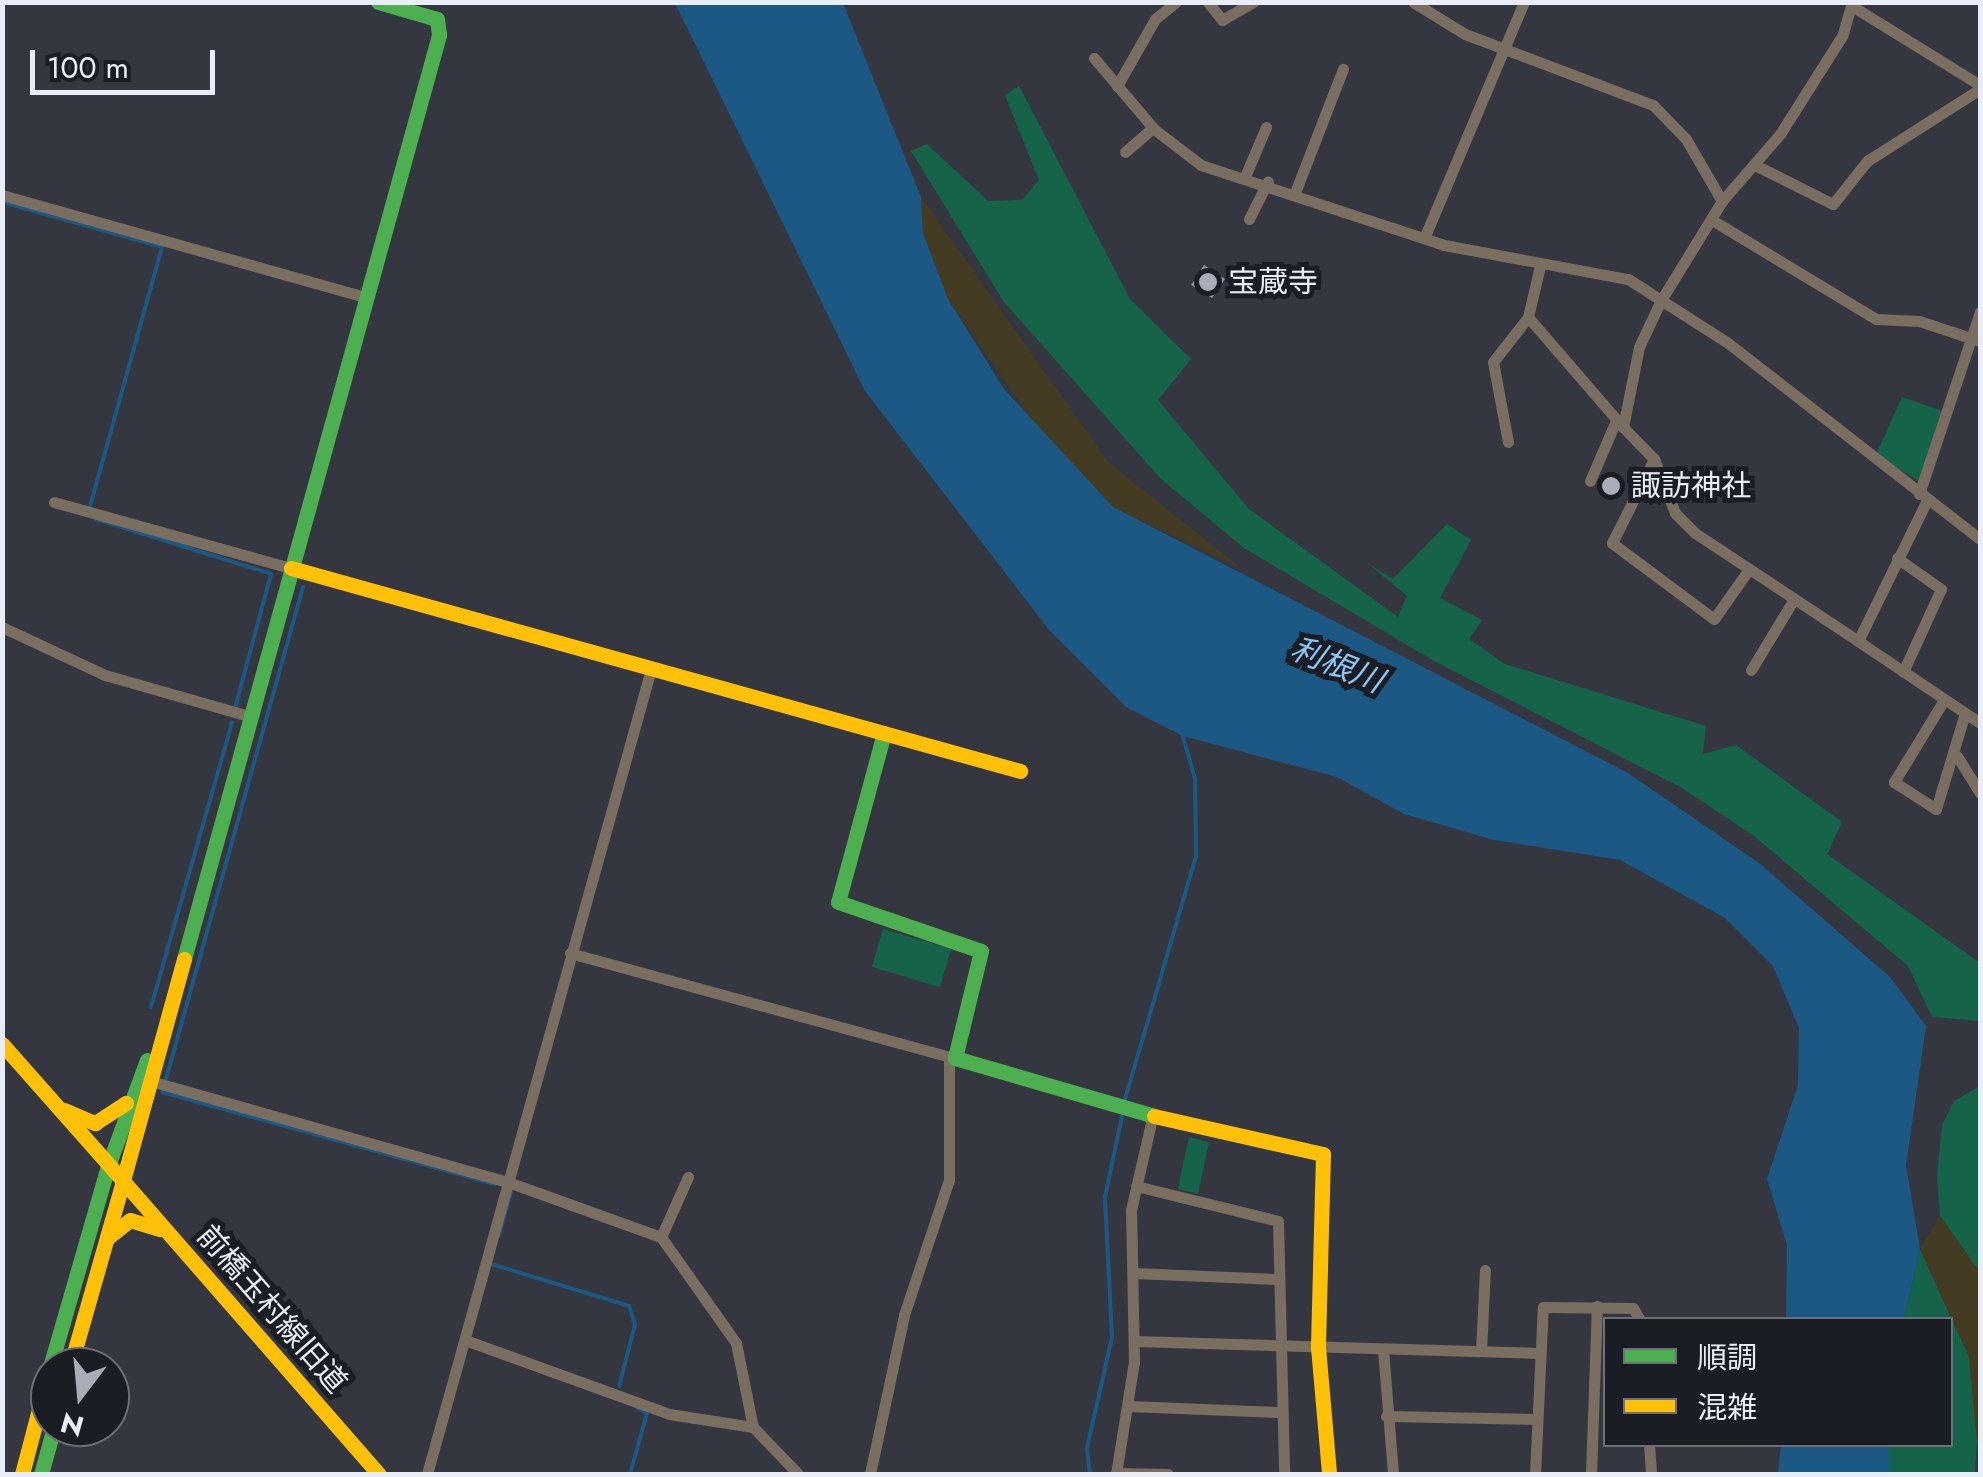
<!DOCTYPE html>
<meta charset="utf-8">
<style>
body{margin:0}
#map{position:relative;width:1983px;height:1477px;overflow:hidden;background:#343740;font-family:Jost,"Noto Sans JP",sans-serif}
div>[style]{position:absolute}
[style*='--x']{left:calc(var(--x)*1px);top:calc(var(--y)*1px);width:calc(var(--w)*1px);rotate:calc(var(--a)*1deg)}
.green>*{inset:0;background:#15644a}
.sand>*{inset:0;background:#443c22}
.water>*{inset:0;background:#1b5883}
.stream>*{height:4px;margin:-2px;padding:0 2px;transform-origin:2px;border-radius:2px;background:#1b5883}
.building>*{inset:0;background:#949294}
.street>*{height:11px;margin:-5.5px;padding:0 5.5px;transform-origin:5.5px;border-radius:5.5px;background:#7a6e61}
.fast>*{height:15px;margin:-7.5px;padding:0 7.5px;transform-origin:7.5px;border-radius:7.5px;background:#4caf50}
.slow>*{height:15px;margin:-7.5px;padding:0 7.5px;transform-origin:7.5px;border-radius:7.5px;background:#ffc107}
.dots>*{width:28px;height:28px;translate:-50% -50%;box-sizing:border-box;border:5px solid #1a1d24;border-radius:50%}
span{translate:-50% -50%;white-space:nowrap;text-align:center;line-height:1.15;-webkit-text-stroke:10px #1a1d24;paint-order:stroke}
.poi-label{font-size:30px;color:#e9edf7}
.left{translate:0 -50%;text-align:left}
.street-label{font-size:30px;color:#e9edf7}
.water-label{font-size:32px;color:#8ac5f6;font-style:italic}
.frame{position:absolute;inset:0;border:5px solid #e9edf7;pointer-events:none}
.legend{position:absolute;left:1603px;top:1317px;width:350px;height:130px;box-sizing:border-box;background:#1a1d24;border:2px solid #6d7078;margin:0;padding:12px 18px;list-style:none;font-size:30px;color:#e9edf7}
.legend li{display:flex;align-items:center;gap:20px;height:50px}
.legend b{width:50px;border:2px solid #6d7078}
.north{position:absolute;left:30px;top:1347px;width:100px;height:100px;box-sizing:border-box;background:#1a1d24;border:2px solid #6d7078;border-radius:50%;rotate:196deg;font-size:28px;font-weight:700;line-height:40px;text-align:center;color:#e9edf7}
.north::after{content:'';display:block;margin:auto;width:35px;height:45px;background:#aaadb7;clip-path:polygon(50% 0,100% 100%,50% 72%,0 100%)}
.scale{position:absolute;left:30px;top:50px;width:185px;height:45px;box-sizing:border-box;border:5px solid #e9edf7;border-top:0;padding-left:12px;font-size:30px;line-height:35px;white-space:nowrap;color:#e9edf7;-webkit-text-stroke:8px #1a1d24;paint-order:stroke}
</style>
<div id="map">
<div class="green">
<div style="clip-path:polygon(1019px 86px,1130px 299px,1191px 359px,1158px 400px,1249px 509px,1398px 617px,1407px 596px,1366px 562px,1393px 579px,1447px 524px,1471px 540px,1440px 598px,1482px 620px,1469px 639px,1505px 664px,1706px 726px,1703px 754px,1736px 745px,1842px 822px,1827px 854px,1980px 963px,1980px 1021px,1932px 1017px,1908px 966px,1754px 836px,1682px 788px,1434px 661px,1244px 548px,1161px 479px,1004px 302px,911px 151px,927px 144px,988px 201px,1022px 200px,1039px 180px,1005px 95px)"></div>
<div style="clip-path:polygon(1902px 397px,1943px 411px,1919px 481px,1876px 455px)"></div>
<div style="clip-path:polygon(883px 929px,951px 949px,940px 987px,872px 967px)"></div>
<div style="clip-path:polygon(1980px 1086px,1980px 1272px,1940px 1216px,1937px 1176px,1942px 1125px,1954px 1101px)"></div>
<div style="clip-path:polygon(1189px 1137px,1209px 1142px,1198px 1194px,1178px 1189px)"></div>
<div style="clip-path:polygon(1920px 1249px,1969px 1357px,1979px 1408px,1975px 1474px,1889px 1474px,1889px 1445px,1950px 1444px,1950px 1320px,1904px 1319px)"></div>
</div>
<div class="sand">
<div style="clip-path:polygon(921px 197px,1108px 462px,1242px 569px,1113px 507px,1054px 451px,948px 299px,923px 233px)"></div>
<div style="clip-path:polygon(1940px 1216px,1980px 1272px,1980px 1474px,1969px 1357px,1920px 1249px)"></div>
</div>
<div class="water">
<div style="clip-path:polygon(675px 3px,843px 3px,921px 197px,923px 233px,948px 299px,1004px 389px,1113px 507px,1628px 773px,1759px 863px,1890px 977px,1926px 1026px,1906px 1165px,1920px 1249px,1904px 1319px,1786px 1319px,1787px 1245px,1767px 1179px,1798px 1085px,1799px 1028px,1773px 966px,1725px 918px,1620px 860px,1494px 840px,1404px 814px,1337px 777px,1183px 736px,1126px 707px,1050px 631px,865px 391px)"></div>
<div style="clip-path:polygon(1781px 1445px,1889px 1445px,1889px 1474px,1778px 1474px)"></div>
</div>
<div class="stream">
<div style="--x:2;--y:202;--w:166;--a:15.7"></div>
<div style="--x:162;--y:247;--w:274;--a:105.5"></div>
<div style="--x:96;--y:519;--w:183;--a:17.4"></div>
<div style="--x:271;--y:574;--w:136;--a:105"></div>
<div style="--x:151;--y:1007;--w:296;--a:-74.1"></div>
<div style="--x:166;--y:1079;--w:511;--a:-74.44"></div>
<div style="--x:162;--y:1092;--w:345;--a:15.5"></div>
<div style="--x:1123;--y:1106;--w:259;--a:-73.7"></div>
<div style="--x:1196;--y:857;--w:78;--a:-90.7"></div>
<div style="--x:1195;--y:779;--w:48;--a:-105.8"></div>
<div style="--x:499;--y:1235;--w:45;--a:-74.4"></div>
<div style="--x:491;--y:1264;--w:144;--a:16.9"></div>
<div style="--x:629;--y:1306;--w:20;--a:72"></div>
<div style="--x:635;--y:1325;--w:63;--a:104.7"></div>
<div style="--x:630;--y:1474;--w:63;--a:-74.4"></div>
<div style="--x:647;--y:1413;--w:11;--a:-153"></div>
<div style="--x:1090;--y:1474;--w:26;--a:-97"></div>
<div style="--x:1087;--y:1448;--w:114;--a:-77.3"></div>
<div style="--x:1112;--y:1337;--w:140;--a:-92.9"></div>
<div style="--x:1105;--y:1197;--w:83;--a:-78.1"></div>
</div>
<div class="building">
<div style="clip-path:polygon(1204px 265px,1225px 279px,1212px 298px,1191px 285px)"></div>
</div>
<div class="street">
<div style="--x:1208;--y:2;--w:23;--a:52"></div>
<div style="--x:1222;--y:20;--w:36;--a:-30"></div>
<div style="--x:1413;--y:2;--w:61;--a:31.6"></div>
<div style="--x:1465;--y:34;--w:201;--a:20.7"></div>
<div style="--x:1653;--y:105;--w:47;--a:45.9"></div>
<div style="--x:1686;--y:139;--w:72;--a:59.9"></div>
<div style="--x:1852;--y:2;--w:35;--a:106"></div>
<div style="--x:1842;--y:36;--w:116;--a:122.3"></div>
<div style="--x:1780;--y:134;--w:89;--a:130.9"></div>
<div style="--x:1722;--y:201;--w:116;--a:121.6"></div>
<div style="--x:1661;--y:300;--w:52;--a:115.1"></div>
<div style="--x:1639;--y:347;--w:82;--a:101.3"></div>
<div style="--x:1623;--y:427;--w:45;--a:45.9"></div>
<div style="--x:1654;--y:459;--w:58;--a:68.7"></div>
<div style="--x:1675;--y:513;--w:28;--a:45"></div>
<div style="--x:1695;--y:533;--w:196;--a:33.5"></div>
<div style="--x:1858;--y:641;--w:157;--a:-63.9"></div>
<div style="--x:1852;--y:6;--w:150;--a:31.7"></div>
<div style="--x:1094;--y:58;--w:93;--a:49.8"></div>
<div style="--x:1154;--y:129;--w:59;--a:37.5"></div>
<div style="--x:1201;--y:165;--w:256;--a:18.2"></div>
<div style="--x:1444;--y:245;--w:187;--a:10.5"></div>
<div style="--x:1628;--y:279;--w:119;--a:32.6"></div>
<div style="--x:1728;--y:343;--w:319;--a:37.9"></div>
<div style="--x:1117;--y:86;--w:77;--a:-60.4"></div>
<div style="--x:1155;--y:19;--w:27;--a:-39"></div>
<div style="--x:1125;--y:152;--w:37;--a:-41"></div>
<div style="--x:1757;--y:166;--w:85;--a:26.6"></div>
<div style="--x:1833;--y:204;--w:55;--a:-51.7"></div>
<div style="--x:1867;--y:161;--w:134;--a:-32.5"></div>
<div style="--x:1246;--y:174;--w:51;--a:-66.9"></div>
<div style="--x:1296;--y:190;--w:130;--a:-68.8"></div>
<div style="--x:2;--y:195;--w:377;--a:15.7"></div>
<div style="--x:1249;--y:219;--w:42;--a:-63.4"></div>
<div style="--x:1712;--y:220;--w:192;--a:31.1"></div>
<div style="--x:1876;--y:319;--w:43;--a:2.7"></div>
<div style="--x:1919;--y:321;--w:64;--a:18.2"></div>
<div style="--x:1425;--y:236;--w:254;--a:-67.1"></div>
<div style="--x:1528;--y:317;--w:145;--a:49.2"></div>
<div style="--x:1508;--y:442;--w:81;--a:-100.6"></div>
<div style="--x:1493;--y:362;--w:57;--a:-52.1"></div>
<div style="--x:1528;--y:317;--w:52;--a:-76.8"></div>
<div style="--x:1654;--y:459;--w:94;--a:116.6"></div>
<div style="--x:1612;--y:543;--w:127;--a:36.7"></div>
<div style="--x:1714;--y:619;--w:61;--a:-55"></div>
<div style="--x:1590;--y:481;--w:63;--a:-66.7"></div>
<div style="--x:1919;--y:494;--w:192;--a:-71.5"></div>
<div style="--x:54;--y:502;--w:246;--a:15.6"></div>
<div style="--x:1897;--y:558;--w:54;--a:35.2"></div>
<div style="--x:1941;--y:589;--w:91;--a:114.6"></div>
<div style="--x:2;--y:627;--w:114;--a:25"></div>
<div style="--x:105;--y:675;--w:150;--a:15.9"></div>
<div style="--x:1858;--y:641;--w:147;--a:33.9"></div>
<div style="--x:1751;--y:670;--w:83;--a:-58.8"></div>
<div style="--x:1944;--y:700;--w:96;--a:121.4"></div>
<div style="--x:1894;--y:782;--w:50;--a:32.7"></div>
<div style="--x:1936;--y:809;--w:100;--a:-73.2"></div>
<div style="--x:1957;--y:756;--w:44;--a:58.1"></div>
<div style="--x:570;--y:953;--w:399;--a:15.3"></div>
<div style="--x:147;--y:1080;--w:375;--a:15.8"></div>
<div style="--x:508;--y:1182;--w:163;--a:19.8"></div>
<div style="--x:661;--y:1237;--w:130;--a:54.7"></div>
<div style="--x:736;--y:1343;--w:86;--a:78.6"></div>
<div style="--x:753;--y:1427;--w:65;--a:46.2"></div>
<div style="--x:1136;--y:1186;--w:146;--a:13.8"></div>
<div style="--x:1278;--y:1221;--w:253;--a:88.6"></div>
<div style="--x:661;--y:1237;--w:66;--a:-65.8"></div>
<div style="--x:1133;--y:1273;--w:144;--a:2.4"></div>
<div style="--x:465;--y:1340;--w:217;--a:19.9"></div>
<div style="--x:669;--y:1414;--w:85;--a:8.8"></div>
<div style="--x:1134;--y:1341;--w:404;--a:1.7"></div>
<div style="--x:1383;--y:1349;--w:125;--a:85.4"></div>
<div style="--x:1481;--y:1351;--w:81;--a:-87.2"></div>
<div style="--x:1129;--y:1406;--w:148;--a:2.3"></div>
<div style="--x:1386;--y:1416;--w:150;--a:1.1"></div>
<div style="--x:1649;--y:1444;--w:30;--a:86"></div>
<div style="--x:1116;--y:1473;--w:52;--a:1.1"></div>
<div style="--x:427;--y:1474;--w:836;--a:-74.45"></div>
<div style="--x:870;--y:1474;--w:163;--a:-77.9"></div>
<div style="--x:904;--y:1315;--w:142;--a:-71.6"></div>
<div style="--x:949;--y:1180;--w:122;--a:-90"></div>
<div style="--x:1116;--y:1474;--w:113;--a:-80.9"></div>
<div style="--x:1134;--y:1362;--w:152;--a:-91.1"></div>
<div style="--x:1131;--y:1210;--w:94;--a:-77.1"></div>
<div style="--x:1535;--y:1474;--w:167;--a:-87.3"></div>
<div style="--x:1543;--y:1307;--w:90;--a:0.6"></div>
<div style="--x:1633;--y:1308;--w:14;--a:60"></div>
<div style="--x:1591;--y:1474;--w:168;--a:-88"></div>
</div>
<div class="fast">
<div style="--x:884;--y:733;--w:175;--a:105.2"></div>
<div style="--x:838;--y:902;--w:151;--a:18.9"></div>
<div style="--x:981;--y:951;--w:110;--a:103.7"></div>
<div style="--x:955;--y:1058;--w:207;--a:16.2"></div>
<div style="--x:184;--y:959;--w:959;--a:-74.57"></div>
<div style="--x:439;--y:35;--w:16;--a:-97"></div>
<div style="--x:437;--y:19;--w:61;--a:-163.9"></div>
<div style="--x:108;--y:1166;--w:113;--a:-69.8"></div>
<div style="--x:50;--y:1367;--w:209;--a:-73.9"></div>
<div style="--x:41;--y:1474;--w:49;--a:-74.5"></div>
</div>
<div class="slow">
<div style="--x:291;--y:568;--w:757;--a:15.56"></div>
<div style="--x:184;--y:959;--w:230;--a:105.4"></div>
<div style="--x:123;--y:1181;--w:389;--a:48.9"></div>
<div style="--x:2;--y:1044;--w:183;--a:48.5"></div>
<div style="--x:123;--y:1181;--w:193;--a:105.9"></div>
<div style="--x:64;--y:1110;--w:34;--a:23"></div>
<div style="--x:95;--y:1123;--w:37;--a:-33"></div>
<div style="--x:1154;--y:1116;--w:173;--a:12.7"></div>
<div style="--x:1323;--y:1154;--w:193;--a:91.5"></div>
<div style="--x:1318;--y:1347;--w:127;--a:85"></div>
<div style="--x:107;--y:1238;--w:29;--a:-38"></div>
<div style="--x:130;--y:1220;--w:31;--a:17"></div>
<div style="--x:22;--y:1474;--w:111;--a:-75.3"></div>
</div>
<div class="dots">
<div style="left:1208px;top:282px;background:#aaadb7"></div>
<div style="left:1611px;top:486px;background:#aaadb7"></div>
</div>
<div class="poi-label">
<span class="left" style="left:1228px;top:282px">宝蔵寺</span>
<span class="left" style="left:1631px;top:486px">諏訪神社</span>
</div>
<div class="street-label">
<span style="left:272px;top:1309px;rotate:49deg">前橋玉村線旧道</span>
</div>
<div class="water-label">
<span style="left:1337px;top:665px;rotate:22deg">利根川</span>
</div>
<div class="frame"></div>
<ul class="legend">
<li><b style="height:12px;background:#4caf50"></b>順調</li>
<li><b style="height:12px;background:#ffc107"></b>混雑</li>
</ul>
<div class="north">N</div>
<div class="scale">100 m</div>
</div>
